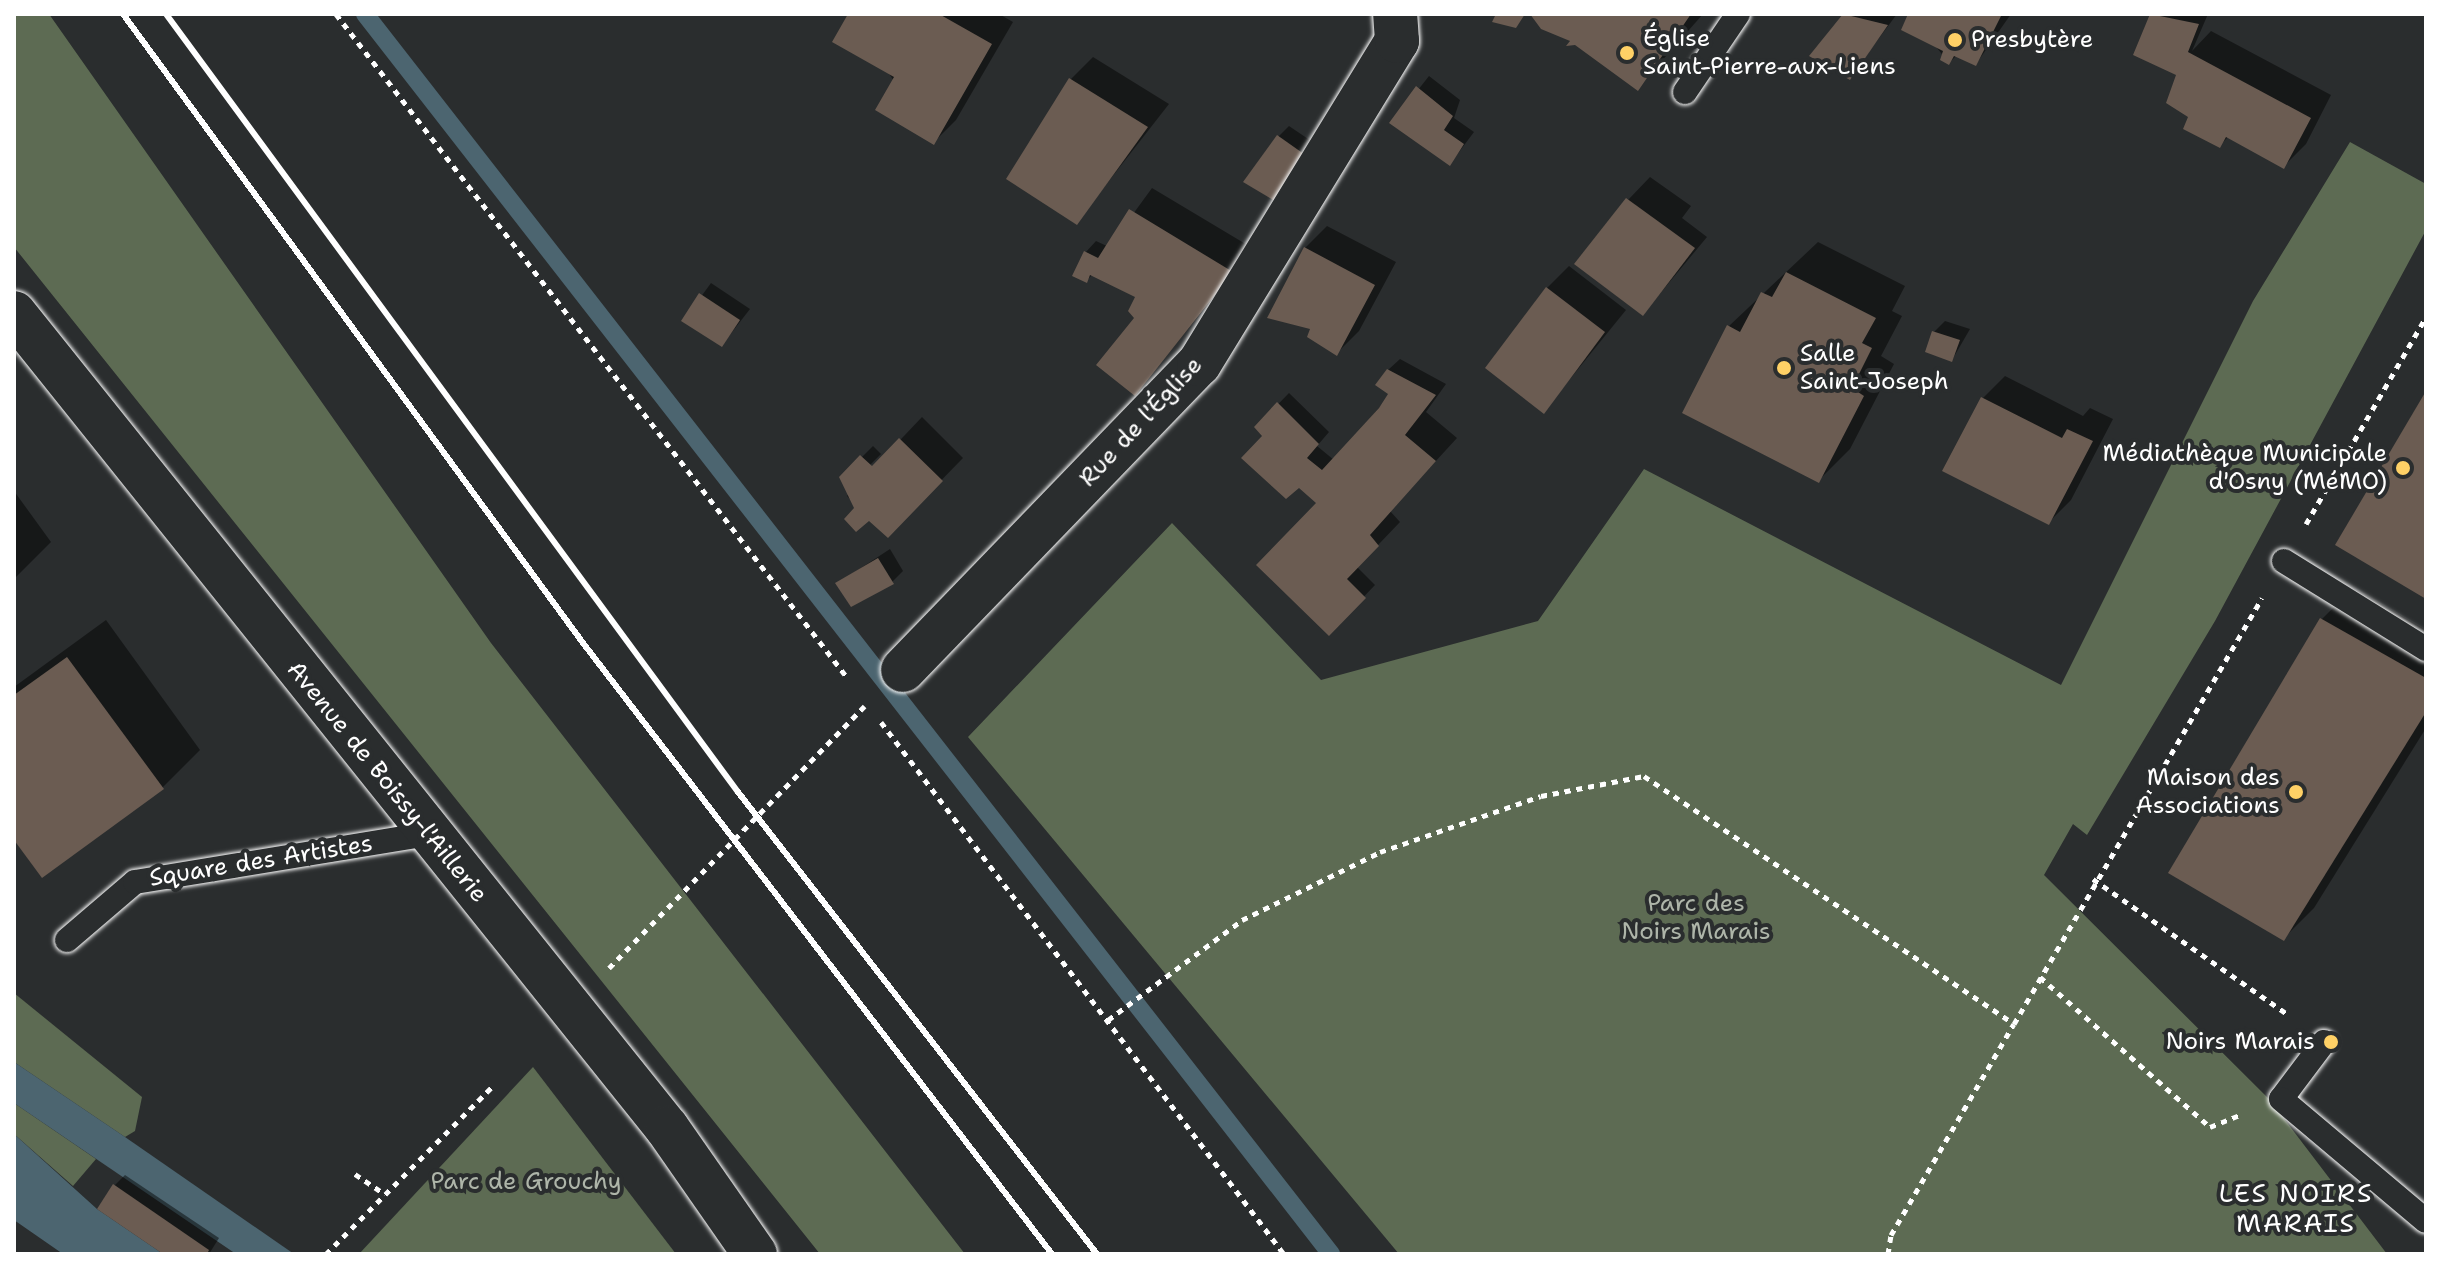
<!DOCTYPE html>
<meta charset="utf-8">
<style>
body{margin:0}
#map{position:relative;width:2440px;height:1268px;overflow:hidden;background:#2a2d2e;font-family:"Shantell Sans",sans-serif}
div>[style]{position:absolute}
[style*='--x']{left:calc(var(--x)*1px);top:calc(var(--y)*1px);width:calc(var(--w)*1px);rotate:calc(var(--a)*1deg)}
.green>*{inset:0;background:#5d6b53}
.water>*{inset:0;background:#4c6570}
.shadow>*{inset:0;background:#0007}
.stream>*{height:18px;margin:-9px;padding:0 9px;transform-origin:9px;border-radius:9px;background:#4c6570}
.building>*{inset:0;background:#6b5c52}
.path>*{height:5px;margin-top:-2.5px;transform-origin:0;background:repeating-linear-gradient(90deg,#fff 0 6px,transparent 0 12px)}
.roads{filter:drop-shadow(0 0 2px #fff) drop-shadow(0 0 2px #fff)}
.lane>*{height:24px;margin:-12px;padding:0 12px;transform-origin:12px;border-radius:12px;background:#2a2d2e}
.street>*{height:44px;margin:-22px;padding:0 22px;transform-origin:22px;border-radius:22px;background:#2a2d2e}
.secondary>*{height:44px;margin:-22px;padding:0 22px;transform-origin:22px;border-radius:22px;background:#2a2d2e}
.rail>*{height:6px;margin:-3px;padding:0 3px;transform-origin:3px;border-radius:3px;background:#fff}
.dots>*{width:22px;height:22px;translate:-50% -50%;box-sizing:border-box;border:4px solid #2a2d2e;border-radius:50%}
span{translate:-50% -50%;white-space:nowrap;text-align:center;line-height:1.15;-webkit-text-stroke:8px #2a2d2e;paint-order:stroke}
.poi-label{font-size:24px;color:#fff}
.left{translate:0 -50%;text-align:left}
.right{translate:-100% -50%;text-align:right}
.street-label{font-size:24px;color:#fff}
.park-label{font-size:24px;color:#aeb5a9}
.neighbourhood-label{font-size:26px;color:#fff;letter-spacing:2px}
.frame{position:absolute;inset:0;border:16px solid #fff;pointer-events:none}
</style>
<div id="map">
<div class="green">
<div style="clip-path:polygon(14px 14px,49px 14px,491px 643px,965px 1254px,820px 1254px,14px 247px)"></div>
<div style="clip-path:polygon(2350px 142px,2426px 184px,2426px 230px,2215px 621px,2087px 835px,2073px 824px,2044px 875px,2269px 1099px,2387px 1254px,1399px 1254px,968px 737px,1172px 523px,1321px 680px,1538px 621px,1644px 469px,2061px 685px,2253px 301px)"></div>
<div style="clip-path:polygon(14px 993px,142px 1097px,135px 1131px,125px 1137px,14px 1062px)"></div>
<div style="clip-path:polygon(533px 1067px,676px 1254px,359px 1254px)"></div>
<div style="clip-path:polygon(14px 1103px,96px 1159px,73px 1186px,14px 1134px)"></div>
</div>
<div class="water">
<div style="clip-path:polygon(14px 1062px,125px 1137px,294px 1254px,236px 1254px,14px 1103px)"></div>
<div style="clip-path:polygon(14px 1134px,97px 1209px,163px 1254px,63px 1254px,14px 1220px)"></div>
</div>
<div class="shadow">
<div style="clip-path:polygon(850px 14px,999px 14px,1013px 22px,956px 120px,934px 142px)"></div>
<div style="clip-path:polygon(1531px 14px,1703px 14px,1638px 88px)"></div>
<div style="clip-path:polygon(1845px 14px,1897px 14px,1850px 77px,1812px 56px)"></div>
<div style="clip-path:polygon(1910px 14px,2011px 14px,1976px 64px,1957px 55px,1949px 63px)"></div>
<div style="clip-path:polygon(2152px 14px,2208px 14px,2192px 51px,2211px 31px,2331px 95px,2306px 144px,2284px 166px,2229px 136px,2220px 145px,2191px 116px,2185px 64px,2136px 54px)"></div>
<div style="clip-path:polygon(1093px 57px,1169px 104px,1076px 223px,1071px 79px)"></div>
<div style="clip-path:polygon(1429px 76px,1460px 100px,1454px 118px,1474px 132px,1450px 164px,1392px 123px)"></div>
<div style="clip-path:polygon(1289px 126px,1320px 147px,1290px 191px,1278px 137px)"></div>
<div style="clip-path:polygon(1650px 177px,1691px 206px,1682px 218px,1707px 237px,1643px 314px,1628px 200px)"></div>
<div style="clip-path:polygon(1152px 188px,1254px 249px,1135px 393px,1137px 296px,1093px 274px,1087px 280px,1085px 253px,1096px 241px,1109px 247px)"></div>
<div style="clip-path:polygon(1327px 226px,1396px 262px,1359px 331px,1337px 353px,1312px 328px,1270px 317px,1305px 248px)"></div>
<div style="clip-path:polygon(1818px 242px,1905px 286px,1892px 311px,1902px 316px,1881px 356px,1894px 364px,1850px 449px,1819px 480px,1729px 326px)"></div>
<div style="clip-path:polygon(1569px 266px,1626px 310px,1544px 411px,1547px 288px)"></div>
<div style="clip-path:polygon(711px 283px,750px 309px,722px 345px,684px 320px)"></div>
<div style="clip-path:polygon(1945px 321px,1970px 329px,1952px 360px,1934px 332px)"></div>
<div style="clip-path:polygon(1400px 359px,1446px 384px,1426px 412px,1457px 438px,1390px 511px,1400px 522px,1357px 567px,1375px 585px,1329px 633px,1330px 491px,1256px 427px,1289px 393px,1329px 432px,1317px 446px,1334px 460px,1392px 393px,1388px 370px)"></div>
<div style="clip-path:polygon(2005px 376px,2083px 416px,2090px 408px,2113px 419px,2071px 500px,2049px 522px,1982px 399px)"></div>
<div style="clip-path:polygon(922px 417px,963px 458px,887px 536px,847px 496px)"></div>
<div style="clip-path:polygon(873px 446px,881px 454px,850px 485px,842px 477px)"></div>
<div style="clip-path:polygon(14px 491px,51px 542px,14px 579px)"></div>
<div style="clip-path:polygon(890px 549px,903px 571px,892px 582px,838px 583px)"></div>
<div style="clip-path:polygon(2353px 588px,2426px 630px,2426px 728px,2314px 908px,2283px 939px,2322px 619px)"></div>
<div style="clip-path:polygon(106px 620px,200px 750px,162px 788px,14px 837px,14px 687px)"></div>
<div style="clip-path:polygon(125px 1175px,219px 1238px,209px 1254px,167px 1254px,114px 1186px)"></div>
</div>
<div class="stream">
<div style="--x:365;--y:14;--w:1572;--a:52.08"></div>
</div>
<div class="building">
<div style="clip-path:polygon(848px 14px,939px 14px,992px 44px,934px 145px,875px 110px,894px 77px,832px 42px)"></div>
<div style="clip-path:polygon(1496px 14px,1525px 14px,1516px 28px,1492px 22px)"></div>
<div style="clip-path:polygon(1530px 14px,1691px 14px,1638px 91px,1575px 45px,1566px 46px,1570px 41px,1541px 29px)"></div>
<div style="clip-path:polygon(1843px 14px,1888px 25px,1850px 80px,1809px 56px)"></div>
<div style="clip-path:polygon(1908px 14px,2002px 14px,1976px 66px,1954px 56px,1949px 65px,1940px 60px,1943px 51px,1901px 30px)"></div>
<div style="clip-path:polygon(2150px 14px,2199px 24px,2188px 52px,2311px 118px,2284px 169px,2226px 137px,2220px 148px,2183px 129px,2188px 117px,2166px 103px,2176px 75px,2133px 55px)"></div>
<div style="clip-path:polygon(1069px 78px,1148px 127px,1077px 225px,1006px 179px)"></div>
<div style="clip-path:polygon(1416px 86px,1453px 116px,1444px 130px,1464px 144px,1450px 166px,1389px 123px)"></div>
<div style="clip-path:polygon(1277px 135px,1311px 159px,1280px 204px,1243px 182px)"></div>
<div style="clip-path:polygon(1626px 198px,1695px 248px,1643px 316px,1574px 264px)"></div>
<div style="clip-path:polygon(1129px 209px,1233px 272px,1135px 396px,1096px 365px,1134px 318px,1128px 311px,1135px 297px,1090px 275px,1087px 283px,1072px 276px,1084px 251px,1098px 258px)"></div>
<div style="clip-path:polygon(1304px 247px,1375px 285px,1337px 356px,1307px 337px,1310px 329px,1267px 318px)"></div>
<div style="clip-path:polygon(1786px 272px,1876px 318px,1862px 343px,1872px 348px,1852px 388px,1864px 396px,1819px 483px,1682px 413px,1727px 325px,1740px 332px,1761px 292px,1772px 297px)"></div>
<div style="clip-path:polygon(1546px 287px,1605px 332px,1544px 414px,1485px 368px)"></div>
<div style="clip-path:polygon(699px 293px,740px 320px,722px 347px,681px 321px)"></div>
<div style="clip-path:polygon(1932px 331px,1960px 340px,1952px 362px,1925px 352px)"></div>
<div style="clip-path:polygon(1387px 369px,1436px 395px,1405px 435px,1436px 461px,1370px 535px,1379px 546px,1347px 579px,1366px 598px,1329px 636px,1256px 565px,1316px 503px,1299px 488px,1286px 499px,1241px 458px,1262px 436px,1254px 427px,1277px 402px,1319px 444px,1307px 458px,1322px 470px,1379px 408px,1388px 394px,1375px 385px)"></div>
<div style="clip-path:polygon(2426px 391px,2426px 599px,2335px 545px)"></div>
<div style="clip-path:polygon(1981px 397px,2062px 438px,2067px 429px,2093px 441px,2049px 525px,1942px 471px)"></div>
<div style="clip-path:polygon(899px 438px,943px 481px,888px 538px,869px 521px,856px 532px,844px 519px,854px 508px,839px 477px,860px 455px,872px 466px)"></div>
<div style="clip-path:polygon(878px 558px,894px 584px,851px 607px,835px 583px)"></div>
<div style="clip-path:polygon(2320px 618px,2426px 678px,2426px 712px,2284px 941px,2168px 873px)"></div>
<div style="clip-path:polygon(67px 657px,164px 789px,42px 878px,14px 840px,14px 695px)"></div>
<div style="clip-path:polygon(113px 1184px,209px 1250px,207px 1254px,163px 1254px,97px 1209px)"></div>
</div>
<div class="path">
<div style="--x:336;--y:14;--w:836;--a:52.39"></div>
<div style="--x:2306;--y:524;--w:239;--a:-59.9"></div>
<div style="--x:881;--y:722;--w:667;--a:52.86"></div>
<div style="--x:2093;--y:879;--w:239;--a:34.8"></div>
<div style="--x:609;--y:968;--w:366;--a:-45.7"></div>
<div style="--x:2040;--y:977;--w:227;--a:41.4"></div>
<div style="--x:2210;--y:1127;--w:32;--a:-22"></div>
<div style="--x:1108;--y:1020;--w:167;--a:-36.7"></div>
<div style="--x:1242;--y:920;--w:154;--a:-26.2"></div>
<div style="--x:1380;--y:852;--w:170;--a:-19.2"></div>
<div style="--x:1541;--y:796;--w:105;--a:-11"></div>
<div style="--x:1644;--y:776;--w:445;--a:33.8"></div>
<div style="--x:2014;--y:1024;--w:493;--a:-59.8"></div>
<div style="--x:355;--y:1174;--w:36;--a:34"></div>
<div style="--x:326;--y:1254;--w:235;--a:-45.2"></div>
<div style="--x:1888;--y:1254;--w:19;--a:-81"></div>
<div style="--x:1891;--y:1235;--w:244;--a:-59.8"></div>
</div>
<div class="roads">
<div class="lane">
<div style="--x:1685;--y:92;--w:94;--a:-55.8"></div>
<div style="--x:2284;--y:561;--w:167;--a:31.8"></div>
<div style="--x:67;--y:940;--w:89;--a:-40.5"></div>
<div style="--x:135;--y:882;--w:296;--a:-9.3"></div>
<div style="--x:2324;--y:1042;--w:71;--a:127"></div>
<div style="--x:2281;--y:1099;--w:189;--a:40.1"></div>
</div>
<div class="street">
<div style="--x:903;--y:670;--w:426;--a:-46"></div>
<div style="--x:1199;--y:364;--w:379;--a:-58.5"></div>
<div style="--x:1397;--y:41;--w:27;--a:-94"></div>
</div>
<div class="secondary">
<div style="--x:14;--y:313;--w:1044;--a:51.3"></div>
<div style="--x:667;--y:1128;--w:154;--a:55.1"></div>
</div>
</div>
<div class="rail">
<div style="--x:123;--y:14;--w:779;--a:53.82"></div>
<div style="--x:583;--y:643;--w:770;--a:52.49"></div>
<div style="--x:166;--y:14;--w:966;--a:53.68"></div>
<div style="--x:738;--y:792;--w:585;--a:52.15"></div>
</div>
<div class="dots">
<div style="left:1955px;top:40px;background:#ffd166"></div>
<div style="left:1627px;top:53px;background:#ffd166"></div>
<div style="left:1784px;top:368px;background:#ffd166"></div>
<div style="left:2403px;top:468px;background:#ffd166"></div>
<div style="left:2296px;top:792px;background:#ffd166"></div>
<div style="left:2331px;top:1042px;background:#ffd166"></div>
</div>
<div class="poi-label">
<span class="left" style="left:1643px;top:53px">Église<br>Saint-Pierre-aux-Liens</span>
<span class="left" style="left:1971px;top:40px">Presbytère</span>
<span class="left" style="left:1800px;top:368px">Salle<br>Saint-Joseph</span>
<span class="right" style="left:2387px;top:468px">Médiathèque Municipale<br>d'Osny (MéMO)</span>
<span class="right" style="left:2280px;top:792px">Maison des<br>Associations</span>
<span class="right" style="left:2315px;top:1042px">Noirs Marais</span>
</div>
<div class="street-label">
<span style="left:1141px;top:422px;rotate:-47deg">Rue de l'Église</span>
<span style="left:387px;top:782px;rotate:51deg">Avenue de Boissy-l'Aillerie</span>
<span style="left:261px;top:861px;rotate:-9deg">Square des Artistes</span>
</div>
<div class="park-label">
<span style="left:1696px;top:918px">Parc des<br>Noirs Marais</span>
<span style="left:526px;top:1182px">Parc de Grouchy</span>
</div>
<div class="neighbourhood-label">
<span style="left:2296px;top:1208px">LES NOIRS<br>MARAIS</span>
</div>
<div class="frame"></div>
</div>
